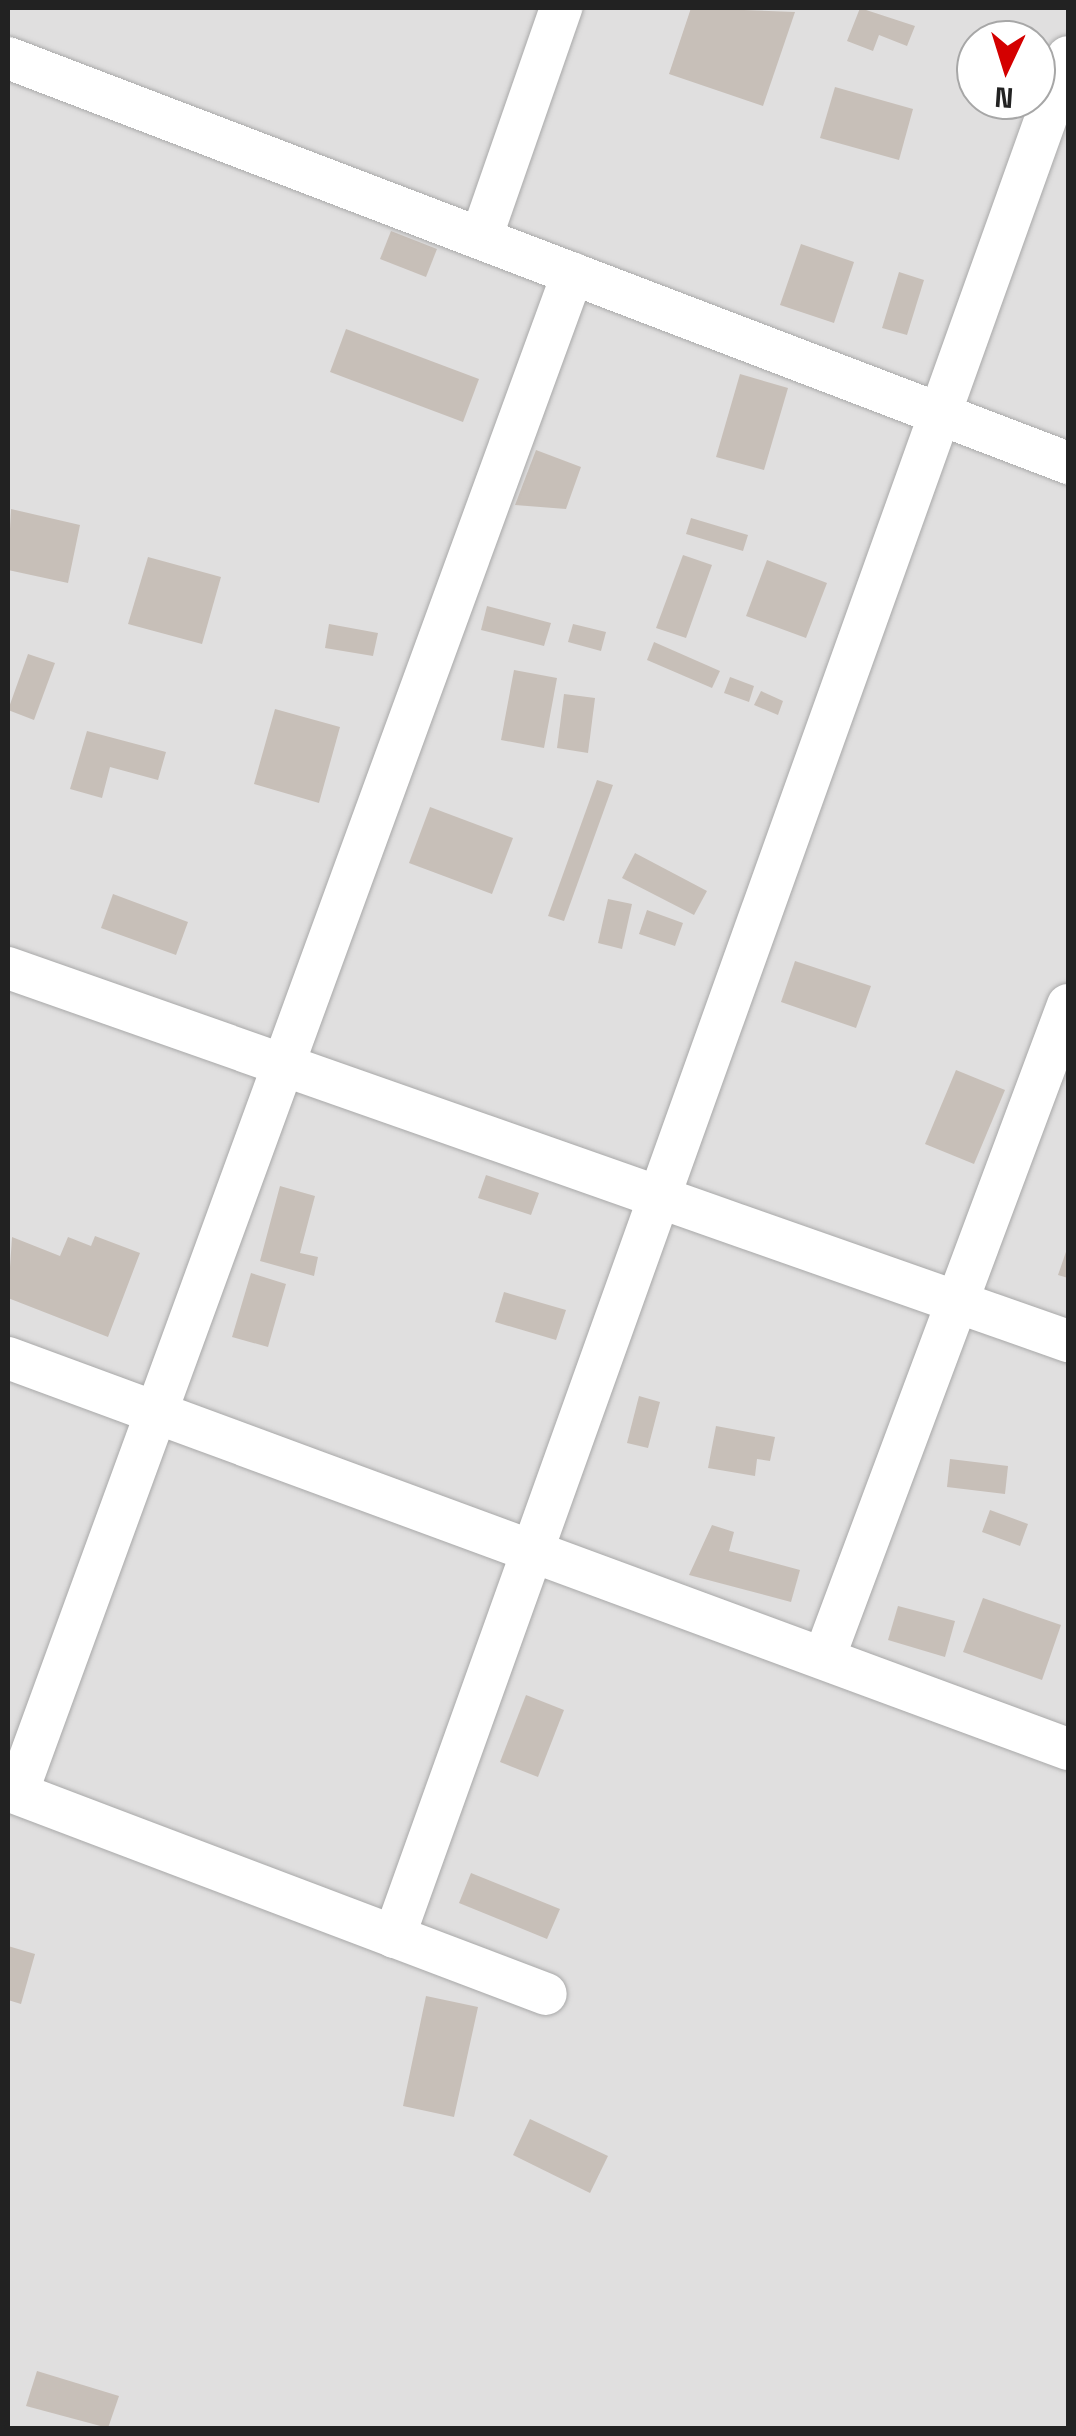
<!DOCTYPE html>
<style>
body{margin:0}
#map{position:relative;width:1076px;height:2436px;overflow:hidden;background:#f2efe9;font-family:"Space Grotesk",sans-serif}
div>[style]{position:absolute}
[style*='--x']{left:calc(var(--x)*1px);top:calc(var(--y)*1px);width:calc(var(--w)*1px);rotate:calc(var(--a)*1deg)}
.residential>*{inset:0;background:#e0dfdf}
.building>*{inset:0;background:#c7bfb8}
.roads{filter:drop-shadow(0 0 2px #a9a9a9) drop-shadow(0 0 2px #a9a9a9)}
.minor>*{height:42px;margin:-21px;padding:0 21px;transform-origin:21px;border-radius:21px;background:#fff}
span{translate:-50% -50%;white-space:nowrap;text-align:center;line-height:1.15;-webkit-text-stroke:8px #fff;paint-order:stroke}
.frame{position:absolute;inset:0;border:10px solid #222;pointer-events:none}
.north{position:absolute;left:956px;top:20px;width:100px;height:100px;box-sizing:border-box;background:#fff;border:2px solid #a7a7a7;border-radius:50%;rotate:184deg;font-size:28px;font-weight:700;line-height:40px;text-align:center;color:#222}
.north::after{content:'';display:block;margin:auto;width:35px;height:45px;background:#d40000;clip-path:polygon(50% 0,100% 100%,50% 72%,0 100%)}
</style>
<div id="map">
<div class="residential">
<div style="clip-path:polygon(evenodd,8px 8px,1068px 8px,1068px 2428px,8px 2428px,8px 8px,976px 40px,1036px 40px,1036px 100px,976px 100px,976px 40px)"></div>
</div>
<div class="building">
<div style="clip-path:polygon(691px 8px,795px 12px,763px 106px,669px 74px)"></div>
<div style="clip-path:polygon(860px 8px,915px 26px,907px 46px,879px 35px,873px 51px,847px 41px)"></div>
<div style="clip-path:polygon(835px 87px,913px 109px,899px 160px,820px 138px)"></div>
<div style="clip-path:polygon(391px 231px,437px 249px,426px 277px,380px 259px)"></div>
<div style="clip-path:polygon(801px 244px,854px 262px,834px 323px,780px 305px)"></div>
<div style="clip-path:polygon(899px 272px,924px 280px,907px 335px,882px 328px)"></div>
<div style="clip-path:polygon(346px 329px,479px 379px,463px 422px,330px 372px)"></div>
<div style="clip-path:polygon(740px 374px,788px 388px,764px 470px,716px 457px)"></div>
<div style="clip-path:polygon(536px 450px,581px 467px,566px 509px,515px 505px)"></div>
<div style="clip-path:polygon(11px 509px,80px 525px,68px 583px,8px 570px)"></div>
<div style="clip-path:polygon(691px 518px,748px 535px,743px 551px,686px 534px)"></div>
<div style="clip-path:polygon(683px 555px,712px 565px,686px 638px,656px 628px)"></div>
<div style="clip-path:polygon(148px 557px,221px 577px,202px 644px,128px 624px)"></div>
<div style="clip-path:polygon(767px 560px,827px 583px,806px 638px,746px 616px)"></div>
<div style="clip-path:polygon(487px 606px,551px 623px,544px 646px,481px 630px)"></div>
<div style="clip-path:polygon(329px 624px,378px 633px,373px 656px,325px 648px)"></div>
<div style="clip-path:polygon(573px 624px,606px 632px,601px 651px,568px 642px)"></div>
<div style="clip-path:polygon(654px 642px,720px 671px,712px 688px,647px 660px)"></div>
<div style="clip-path:polygon(28px 654px,55px 663px,34px 720px,8px 710px)"></div>
<div style="clip-path:polygon(514px 670px,557px 678px,544px 748px,501px 740px)"></div>
<div style="clip-path:polygon(730px 677px,754px 686px,749px 702px,724px 693px)"></div>
<div style="clip-path:polygon(761px 691px,783px 701px,778px 715px,754px 705px)"></div>
<div style="clip-path:polygon(564px 694px,595px 698px,588px 753px,557px 748px)"></div>
<div style="clip-path:polygon(275px 709px,340px 727px,319px 803px,254px 784px)"></div>
<div style="clip-path:polygon(87px 731px,166px 752px,158px 780px,110px 767px,102px 798px,70px 789px)"></div>
<div style="clip-path:polygon(597px 780px,613px 785px,564px 921px,548px 916px)"></div>
<div style="clip-path:polygon(430px 807px,513px 838px,492px 894px,409px 863px)"></div>
<div style="clip-path:polygon(635px 853px,707px 891px,694px 915px,622px 878px)"></div>
<div style="clip-path:polygon(113px 894px,188px 922px,176px 955px,101px 928px)"></div>
<div style="clip-path:polygon(608px 899px,632px 904px,622px 949px,598px 943px)"></div>
<div style="clip-path:polygon(647px 910px,683px 923px,675px 946px,639px 934px)"></div>
<div style="clip-path:polygon(795px 961px,871px 986px,856px 1028px,781px 1002px)"></div>
<div style="clip-path:polygon(956px 1070px,1005px 1090px,974px 1164px,925px 1144px)"></div>
<div style="clip-path:polygon(486px 1175px,539px 1193px,531px 1215px,478px 1198px)"></div>
<div style="clip-path:polygon(280px 1186px,315px 1196px,300px 1253px,318px 1257px,314px 1276px,260px 1261px)"></div>
<div style="clip-path:polygon(95px 1236px,140px 1253px,108px 1337px,8px 1298px,12px 1237px,60px 1256px,68px 1237px,91px 1246px)"></div>
<div style="clip-path:polygon(1068px 1246px,1068px 1278px,1058px 1275px)"></div>
<div style="clip-path:polygon(251px 1273px,286px 1284px,268px 1347px,232px 1337px)"></div>
<div style="clip-path:polygon(504px 1292px,566px 1310px,556px 1340px,495px 1322px)"></div>
<div style="clip-path:polygon(639px 1396px,660px 1402px,648px 1448px,627px 1443px)"></div>
<div style="clip-path:polygon(716px 1426px,775px 1437px,770px 1461px,757px 1459px,755px 1476px,708px 1468px)"></div>
<div style="clip-path:polygon(950px 1459px,1008px 1466px,1005px 1494px,947px 1487px)"></div>
<div style="clip-path:polygon(990px 1510px,1028px 1524px,1020px 1546px,982px 1532px)"></div>
<div style="clip-path:polygon(712px 1525px,734px 1532px,729px 1551px,800px 1570px,791px 1602px,689px 1575px)"></div>
<div style="clip-path:polygon(983px 1598px,1061px 1625px,1042px 1680px,963px 1652px)"></div>
<div style="clip-path:polygon(898px 1606px,955px 1621px,945px 1657px,888px 1640px)"></div>
<div style="clip-path:polygon(526px 1695px,564px 1710px,538px 1777px,500px 1762px)"></div>
<div style="clip-path:polygon(471px 1873px,560px 1909px,547px 1939px,459px 1903px)"></div>
<div style="clip-path:polygon(8px 1946px,35px 1954px,21px 2004px,8px 2000px)"></div>
<div style="clip-path:polygon(426px 1996px,478px 2007px,454px 2117px,403px 2106px)"></div>
<div style="clip-path:polygon(530px 2119px,608px 2156px,590px 2193px,513px 2155px)"></div>
<div style="clip-path:polygon(37px 2371px,119px 2396px,108px 2428px,26px 2406px)"></div>
</div>
<div class="roads">
<div class="minor">
<div style="--x:8;--y:58;--w:1135;--a:20.91"></div>
<div style="--x:481;--y:238;--w:244;--a:-70.8"></div>
<div style="--x:8;--y:968;--w:1124;--a:19.39"></div>
<div style="--x:8;--y:1358;--w:1130;--a:20.25"></div>
<div style="--x:824;--y:1658;--w:697;--a:-69.51"></div>
<div style="--x:8;--y:1790;--w:575;--a:20.77"></div>
<div style="--x:17;--y:1793;--w:1618;--a:-69.91"></div>
<div style="--x:394;--y:1937;--w:1997;--a:-70.28"></div>
</div>
</div>
<div class="frame"></div>
<div class="north">N</div>
</div>
